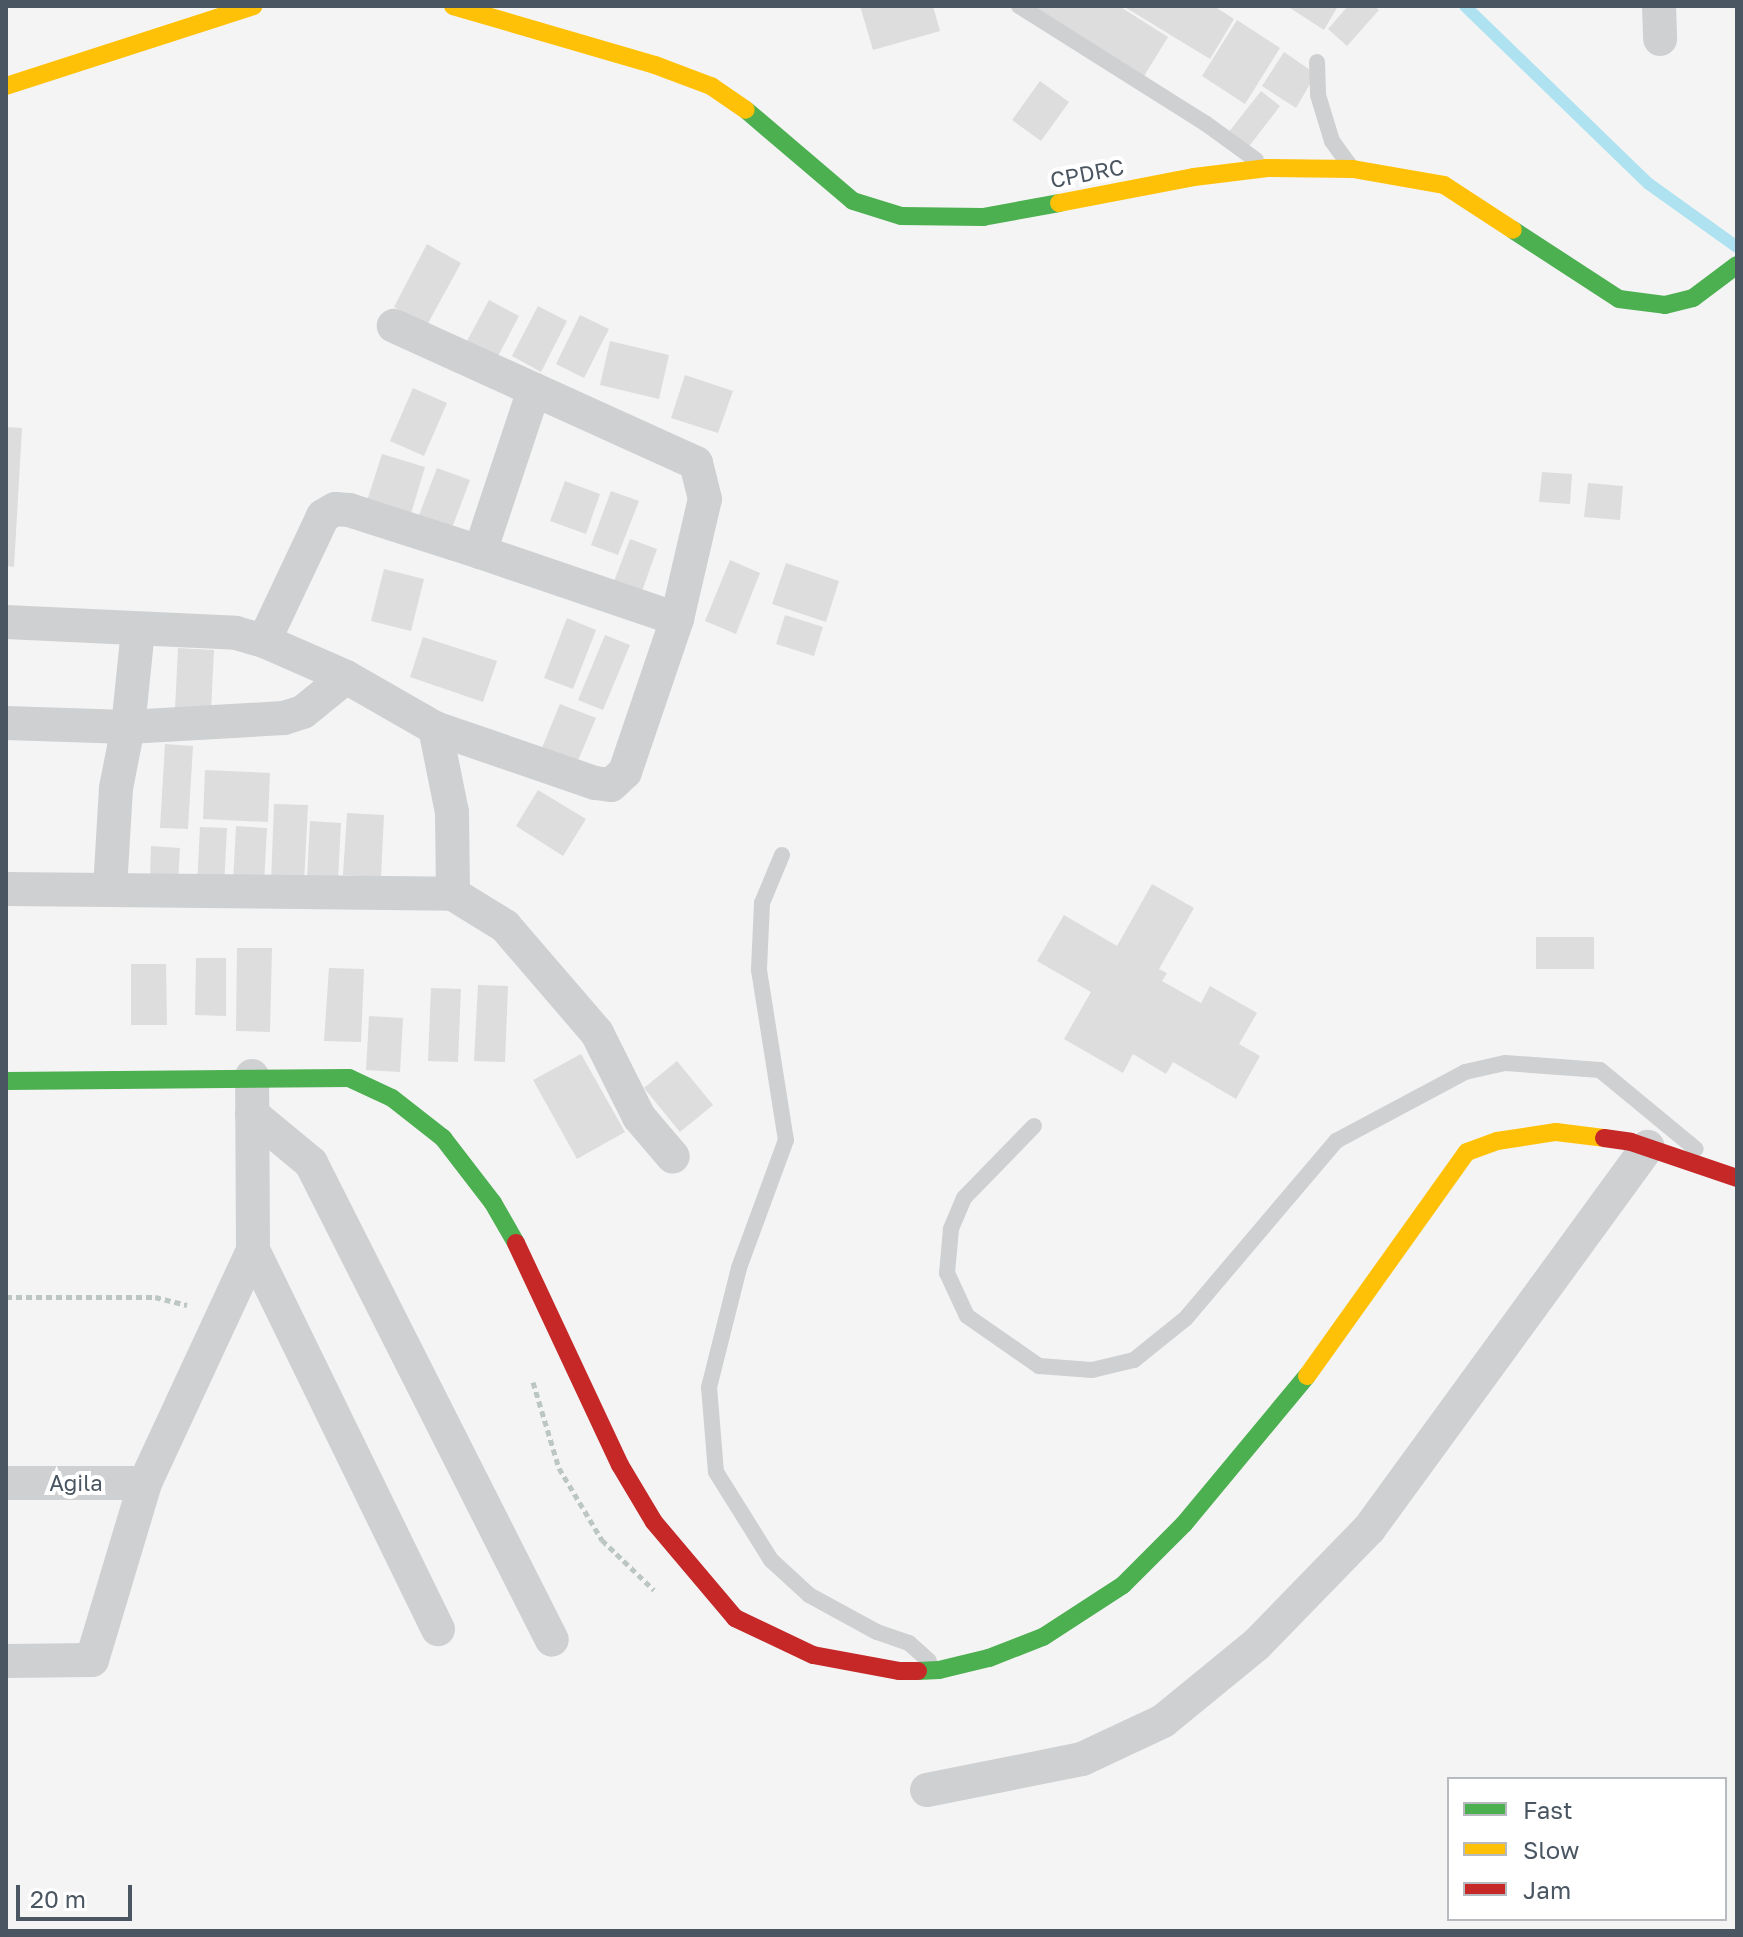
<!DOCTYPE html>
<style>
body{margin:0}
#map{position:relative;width:1743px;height:1937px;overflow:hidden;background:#f4f4f4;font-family:"Golos Text",sans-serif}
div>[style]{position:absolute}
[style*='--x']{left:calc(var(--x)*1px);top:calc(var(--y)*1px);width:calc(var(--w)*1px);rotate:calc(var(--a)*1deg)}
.stream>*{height:12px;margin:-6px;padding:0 6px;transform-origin:6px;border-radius:6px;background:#aee2f0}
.building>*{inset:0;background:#ddddde}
.path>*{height:5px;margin-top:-2.5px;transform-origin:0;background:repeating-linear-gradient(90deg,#bcc7c4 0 6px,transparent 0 10px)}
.lane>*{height:16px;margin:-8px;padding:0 8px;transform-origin:8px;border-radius:8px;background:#ced0d2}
.street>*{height:34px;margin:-17px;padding:0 17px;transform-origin:17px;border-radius:17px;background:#ced0d2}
.fast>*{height:18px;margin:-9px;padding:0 9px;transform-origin:9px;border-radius:9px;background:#4caf50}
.slow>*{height:18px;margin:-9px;padding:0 9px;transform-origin:9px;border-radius:9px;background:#ffc107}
.jam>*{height:18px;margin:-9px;padding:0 9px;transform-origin:9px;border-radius:9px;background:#c62828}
span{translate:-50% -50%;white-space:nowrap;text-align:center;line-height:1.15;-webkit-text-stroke:8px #fff;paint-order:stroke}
.street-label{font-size:22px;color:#4a5661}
.frame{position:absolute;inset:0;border:8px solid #4a5661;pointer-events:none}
.legend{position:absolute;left:1447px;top:1777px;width:280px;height:144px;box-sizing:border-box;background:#fff;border:2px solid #b7bbc0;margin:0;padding:10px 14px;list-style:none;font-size:24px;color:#4a5661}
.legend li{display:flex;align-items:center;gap:16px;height:40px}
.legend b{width:40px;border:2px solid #b7bbc0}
.scale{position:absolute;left:16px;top:1885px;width:116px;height:36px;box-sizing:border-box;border:4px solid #4a5661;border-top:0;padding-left:10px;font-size:24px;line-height:28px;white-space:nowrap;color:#4a5661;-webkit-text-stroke:6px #fff;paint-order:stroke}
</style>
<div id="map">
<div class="stream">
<div style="--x:1465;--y:6;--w:256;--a:44.1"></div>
<div style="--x:1649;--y:184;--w:108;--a:35.6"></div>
</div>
<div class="building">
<div style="clip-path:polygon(860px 6px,933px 6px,940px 31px,873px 50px)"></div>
<div style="clip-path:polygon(1031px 6px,1119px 6px,1168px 37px,1141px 81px)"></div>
<div style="clip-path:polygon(1123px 6px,1214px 6px,1234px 19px,1210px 59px)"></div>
<div style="clip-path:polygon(1287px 6px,1338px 6px,1324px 30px)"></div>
<div style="clip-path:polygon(1348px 6px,1374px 6px,1379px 10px,1347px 46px,1328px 29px)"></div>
<div style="clip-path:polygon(1237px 20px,1280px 48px,1245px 104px,1202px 76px)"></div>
<div style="clip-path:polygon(1284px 52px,1316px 74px,1296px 108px,1262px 86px)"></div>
<div style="clip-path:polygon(1040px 81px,1069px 102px,1041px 141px,1012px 120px)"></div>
<div style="clip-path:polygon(1261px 91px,1280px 106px,1247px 149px,1228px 133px)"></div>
<div style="clip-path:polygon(427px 244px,461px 263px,427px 325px,394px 307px)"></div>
<div style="clip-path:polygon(489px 300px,519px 316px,498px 356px,467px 341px)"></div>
<div style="clip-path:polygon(538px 306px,567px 321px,541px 372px,512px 356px)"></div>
<div style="clip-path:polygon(580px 315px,609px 329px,584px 378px,556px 364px)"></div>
<div style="clip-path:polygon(610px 341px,669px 355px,659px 399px,600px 385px)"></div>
<div style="clip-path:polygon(685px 375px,733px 391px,718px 433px,671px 418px)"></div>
<div style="clip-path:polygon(413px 388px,447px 403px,424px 456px,390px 441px)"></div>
<div style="clip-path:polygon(6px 427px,22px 428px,14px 567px,6px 566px)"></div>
<div style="clip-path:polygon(382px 454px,425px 467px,410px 517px,366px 504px)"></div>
<div style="clip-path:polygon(437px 468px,470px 480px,449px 536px,416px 523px)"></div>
<div style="clip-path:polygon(1542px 472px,1572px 474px,1570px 504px,1539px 502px)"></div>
<div style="clip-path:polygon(565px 481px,600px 494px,586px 534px,550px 521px)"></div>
<div style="clip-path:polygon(1588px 483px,1623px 486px,1620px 520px,1584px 517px)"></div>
<div style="clip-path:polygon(611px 491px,639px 501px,618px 555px,591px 545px)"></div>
<div style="clip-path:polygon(630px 539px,657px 549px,641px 594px,613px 584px)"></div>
<div style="clip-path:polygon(730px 560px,760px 573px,736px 634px,705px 621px)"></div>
<div style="clip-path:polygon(786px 563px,839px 581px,826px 622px,772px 604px)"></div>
<div style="clip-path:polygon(384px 569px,424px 579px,411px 631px,371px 621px)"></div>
<div style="clip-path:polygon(785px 615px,823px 627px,814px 656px,776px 644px)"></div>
<div style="clip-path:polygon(567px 618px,596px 630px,573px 689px,544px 678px)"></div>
<div style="clip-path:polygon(605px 635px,630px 645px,603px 710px,578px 700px)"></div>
<div style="clip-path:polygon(423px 637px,497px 661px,483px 702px,410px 677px)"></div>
<div style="clip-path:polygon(178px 648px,214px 650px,211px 711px,175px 709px)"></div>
<div style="clip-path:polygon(560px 704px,596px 718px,574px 770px,539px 755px)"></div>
<div style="clip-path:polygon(165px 744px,193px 746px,188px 829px,160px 828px)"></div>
<div style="clip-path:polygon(205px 770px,270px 773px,268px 822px,203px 819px)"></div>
<div style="clip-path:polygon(538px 790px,586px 819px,563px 856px,516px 826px)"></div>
<div style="clip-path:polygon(274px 804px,308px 805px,304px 883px,271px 882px)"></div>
<div style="clip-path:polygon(347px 813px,384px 815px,381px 877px,343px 875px)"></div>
<div style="clip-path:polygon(310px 821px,341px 823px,338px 880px,307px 879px)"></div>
<div style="clip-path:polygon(236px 826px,267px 828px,264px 884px,233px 883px)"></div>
<div style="clip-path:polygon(200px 827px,227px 828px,224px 887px,197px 885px)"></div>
<div style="clip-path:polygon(151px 846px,180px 848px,178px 883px,150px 881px)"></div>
<div style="clip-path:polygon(1152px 884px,1194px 908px,1159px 969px,1167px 973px,1162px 981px,1201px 1003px,1210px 986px,1257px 1013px,1239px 1044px,1260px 1056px,1236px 1099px,1173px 1062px,1166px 1074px,1133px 1054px,1123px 1073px,1064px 1039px,1091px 992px,1037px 961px,1064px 915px,1117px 946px)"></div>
<div style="clip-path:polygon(1536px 937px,1594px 937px,1594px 969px,1536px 969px)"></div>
<div style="clip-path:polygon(237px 948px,272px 948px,270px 1032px,236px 1031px)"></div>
<div style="clip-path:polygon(196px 958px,226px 958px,226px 1016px,195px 1015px)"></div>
<div style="clip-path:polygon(131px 964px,166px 964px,167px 1025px,131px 1025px)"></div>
<div style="clip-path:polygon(329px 968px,364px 969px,361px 1042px,324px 1041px)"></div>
<div style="clip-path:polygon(478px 985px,508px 986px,505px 1062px,474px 1061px)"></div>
<div style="clip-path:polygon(431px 988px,461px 989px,458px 1062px,428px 1061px)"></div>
<div style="clip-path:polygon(369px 1016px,403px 1018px,400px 1072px,366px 1070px)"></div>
<div style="clip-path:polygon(581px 1054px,625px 1132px,577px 1159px,533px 1080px)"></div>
<div style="clip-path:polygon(677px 1061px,713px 1105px,680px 1132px,644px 1088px)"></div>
</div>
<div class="path">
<div style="--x:6;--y:1297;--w:149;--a:0"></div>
<div style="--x:155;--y:1297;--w:33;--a:14"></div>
<div style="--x:533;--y:1382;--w:90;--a:73.2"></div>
<div style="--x:559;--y:1468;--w:84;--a:59.2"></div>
<div style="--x:602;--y:1540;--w:72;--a:43.9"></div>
</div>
<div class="lane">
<div style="--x:1019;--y:6;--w:220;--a:32.2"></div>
<div style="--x:1205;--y:123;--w:63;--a:36"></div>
<div style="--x:1317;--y:62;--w:33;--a:88"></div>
<div style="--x:1318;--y:95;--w:48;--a:73.1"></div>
<div style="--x:1332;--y:141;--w:29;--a:54"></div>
<div style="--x:782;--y:855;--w:52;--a:112.6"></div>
<div style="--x:762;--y:903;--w:67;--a:92.6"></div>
<div style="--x:759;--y:970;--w:172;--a:81"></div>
<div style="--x:786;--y:1140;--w:136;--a:110.2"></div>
<div style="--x:739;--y:1268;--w:123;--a:104.1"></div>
<div style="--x:709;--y:1387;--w:85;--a:85.3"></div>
<div style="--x:716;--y:1472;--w:104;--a:58"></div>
<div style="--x:771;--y:1560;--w:52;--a:42.6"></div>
<div style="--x:809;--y:1595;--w:77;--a:28.6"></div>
<div style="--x:877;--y:1632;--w:34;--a:19"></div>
<div style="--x:909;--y:1643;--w:27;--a:42"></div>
<div style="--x:1034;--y:1126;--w:100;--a:134.2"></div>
<div style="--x:964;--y:1198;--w:34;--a:113"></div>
<div style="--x:951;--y:1229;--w:44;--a:95.2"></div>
<div style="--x:947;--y:1273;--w:47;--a:65.1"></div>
<div style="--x:967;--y:1316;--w:88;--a:34.8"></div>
<div style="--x:1039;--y:1366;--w:53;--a:4.3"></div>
<div style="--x:1092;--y:1370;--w:43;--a:-13.4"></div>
<div style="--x:1134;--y:1360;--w:67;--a:-38.9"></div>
<div style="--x:1186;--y:1318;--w:232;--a:-49.7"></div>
<div style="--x:1336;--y:1141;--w:146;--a:-28.1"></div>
<div style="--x:1465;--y:1072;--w:41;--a:-12.7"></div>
<div style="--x:1505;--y:1063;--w:95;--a:4.2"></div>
<div style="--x:1600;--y:1070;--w:124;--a:39.5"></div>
</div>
<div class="street">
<div style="--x:1659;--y:6;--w:33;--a:88"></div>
<div style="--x:480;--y:552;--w:171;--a:-71.6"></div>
<div style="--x:6;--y:622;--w:230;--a:2.7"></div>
<div style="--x:236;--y:633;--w:29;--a:16"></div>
<div style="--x:264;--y:641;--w:90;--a:23.7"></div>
<div style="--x:346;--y:677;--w:103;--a:29.8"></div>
<div style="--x:435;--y:728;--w:169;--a:19"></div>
<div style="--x:595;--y:783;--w:16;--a:7"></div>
<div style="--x:611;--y:785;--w:19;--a:-43"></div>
<div style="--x:625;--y:772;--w:162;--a:-71.2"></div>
<div style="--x:677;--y:619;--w:123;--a:-76.9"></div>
<div style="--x:705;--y:499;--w:37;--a:-104"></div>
<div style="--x:696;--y:463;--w:332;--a:-155.6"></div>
<div style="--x:264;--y:641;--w:138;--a:-64.7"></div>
<div style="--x:323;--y:516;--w:14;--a:-30"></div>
<div style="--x:335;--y:509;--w:14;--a:4"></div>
<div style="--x:349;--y:510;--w:138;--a:17.8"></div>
<div style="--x:480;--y:552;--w:208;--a:18.8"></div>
<div style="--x:6;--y:723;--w:122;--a:1.9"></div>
<div style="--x:128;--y:727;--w:156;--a:-3.3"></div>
<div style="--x:284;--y:718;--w:20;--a:-18"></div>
<div style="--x:303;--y:712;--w:55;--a:-39.1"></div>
<div style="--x:435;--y:728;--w:86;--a:78.6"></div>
<div style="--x:452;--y:812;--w:82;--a:89.3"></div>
<div style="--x:6;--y:889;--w:447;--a:0.6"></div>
<div style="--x:453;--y:894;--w:61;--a:31.6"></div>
<div style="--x:505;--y:926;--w:141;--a:49.3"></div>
<div style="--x:597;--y:1033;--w:94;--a:63.4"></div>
<div style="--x:639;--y:1117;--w:52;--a:49.6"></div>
<div style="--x:110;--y:889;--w:101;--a:-86.6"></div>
<div style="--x:116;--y:788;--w:62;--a:-78.9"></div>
<div style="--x:128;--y:727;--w:98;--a:-84.1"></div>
<div style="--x:252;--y:1114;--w:77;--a:39.7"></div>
<div style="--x:311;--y:1163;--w:534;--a:63.2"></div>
<div style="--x:253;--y:1250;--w:422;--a:64"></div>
<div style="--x:6;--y:1483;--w:139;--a:0"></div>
<div style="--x:6;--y:1661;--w:86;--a:-0.7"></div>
<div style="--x:92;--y:1660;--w:185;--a:-73.3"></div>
<div style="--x:145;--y:1483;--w:257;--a:-65.1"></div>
<div style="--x:253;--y:1250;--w:174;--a:-90.3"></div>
<div style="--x:927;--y:1790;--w:158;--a:-11.3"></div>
<div style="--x:1082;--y:1759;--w:89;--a:-25.1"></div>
<div style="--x:1163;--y:1721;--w:120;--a:-39.3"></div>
<div style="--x:1256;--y:1645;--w:162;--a:-45.8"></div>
<div style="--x:1369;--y:1529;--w:473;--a:-53.9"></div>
</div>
<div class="fast">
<div style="--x:746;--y:110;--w:140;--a:40.4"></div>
<div style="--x:853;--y:201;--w:50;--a:17.4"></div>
<div style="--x:901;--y:216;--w:82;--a:0.7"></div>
<div style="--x:983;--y:217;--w:77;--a:-10.4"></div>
<div style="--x:1513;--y:230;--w:126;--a:33.1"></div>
<div style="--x:1619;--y:299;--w:46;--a:7.4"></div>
<div style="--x:1665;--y:305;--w:29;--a:-14"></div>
<div style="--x:1693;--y:298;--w:55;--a:-36.9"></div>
<div style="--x:6;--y:1081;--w:343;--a:-0.5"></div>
<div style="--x:349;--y:1078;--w:47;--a:24.9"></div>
<div style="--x:392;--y:1098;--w:65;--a:38.1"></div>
<div style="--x:443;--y:1138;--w:82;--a:52.4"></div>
<div style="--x:493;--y:1203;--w:46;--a:60.1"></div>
<div style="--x:918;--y:1671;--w:21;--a:-3"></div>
<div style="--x:939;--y:1670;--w:51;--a:-13.5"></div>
<div style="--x:989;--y:1658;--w:58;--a:-21.3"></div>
<div style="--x:1043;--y:1637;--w:95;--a:-33"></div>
<div style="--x:1123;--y:1585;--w:86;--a:-45"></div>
<div style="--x:1184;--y:1524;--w:192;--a:-50.3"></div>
</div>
<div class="slow">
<div style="--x:453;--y:6;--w:210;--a:16.3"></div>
<div style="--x:655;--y:65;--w:60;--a:20.6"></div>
<div style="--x:711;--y:86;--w:42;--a:34.4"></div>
<div style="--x:6;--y:86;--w:260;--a:-17.9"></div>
<div style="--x:1059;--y:203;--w:137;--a:-10.9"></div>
<div style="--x:1194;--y:177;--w:74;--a:-7"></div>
<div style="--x:1267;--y:168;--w:86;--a:0.7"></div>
<div style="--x:1353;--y:169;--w:92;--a:10"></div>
<div style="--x:1444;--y:185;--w:82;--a:33.1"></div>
<div style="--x:1307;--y:1376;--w:275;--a:-54.5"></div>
<div style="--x:1467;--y:1152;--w:32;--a:-20"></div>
<div style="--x:1497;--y:1141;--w:60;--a:-8.7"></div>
<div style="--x:1556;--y:1132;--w:48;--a:7.1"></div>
</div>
<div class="jam">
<div style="--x:1604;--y:1138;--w:27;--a:8"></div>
<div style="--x:1631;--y:1142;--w:112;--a:18.8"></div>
<div style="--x:516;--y:1243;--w:245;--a:64.9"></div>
<div style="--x:620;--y:1465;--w:66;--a:59.2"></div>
<div style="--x:654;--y:1522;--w:126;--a:49.8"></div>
<div style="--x:735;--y:1618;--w:86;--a:25.4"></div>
<div style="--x:813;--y:1655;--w:87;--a:10.5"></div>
<div style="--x:899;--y:1671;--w:19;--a:0"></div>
</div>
<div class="street-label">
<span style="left:1087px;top:173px;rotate:-11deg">CPDRC</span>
<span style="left:76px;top:1483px">Agila</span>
</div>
<div class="frame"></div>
<ul class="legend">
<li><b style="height:10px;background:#4caf50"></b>Fast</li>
<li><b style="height:10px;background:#ffc107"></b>Slow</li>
<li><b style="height:10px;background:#c62828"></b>Jam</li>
</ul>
<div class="scale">20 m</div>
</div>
